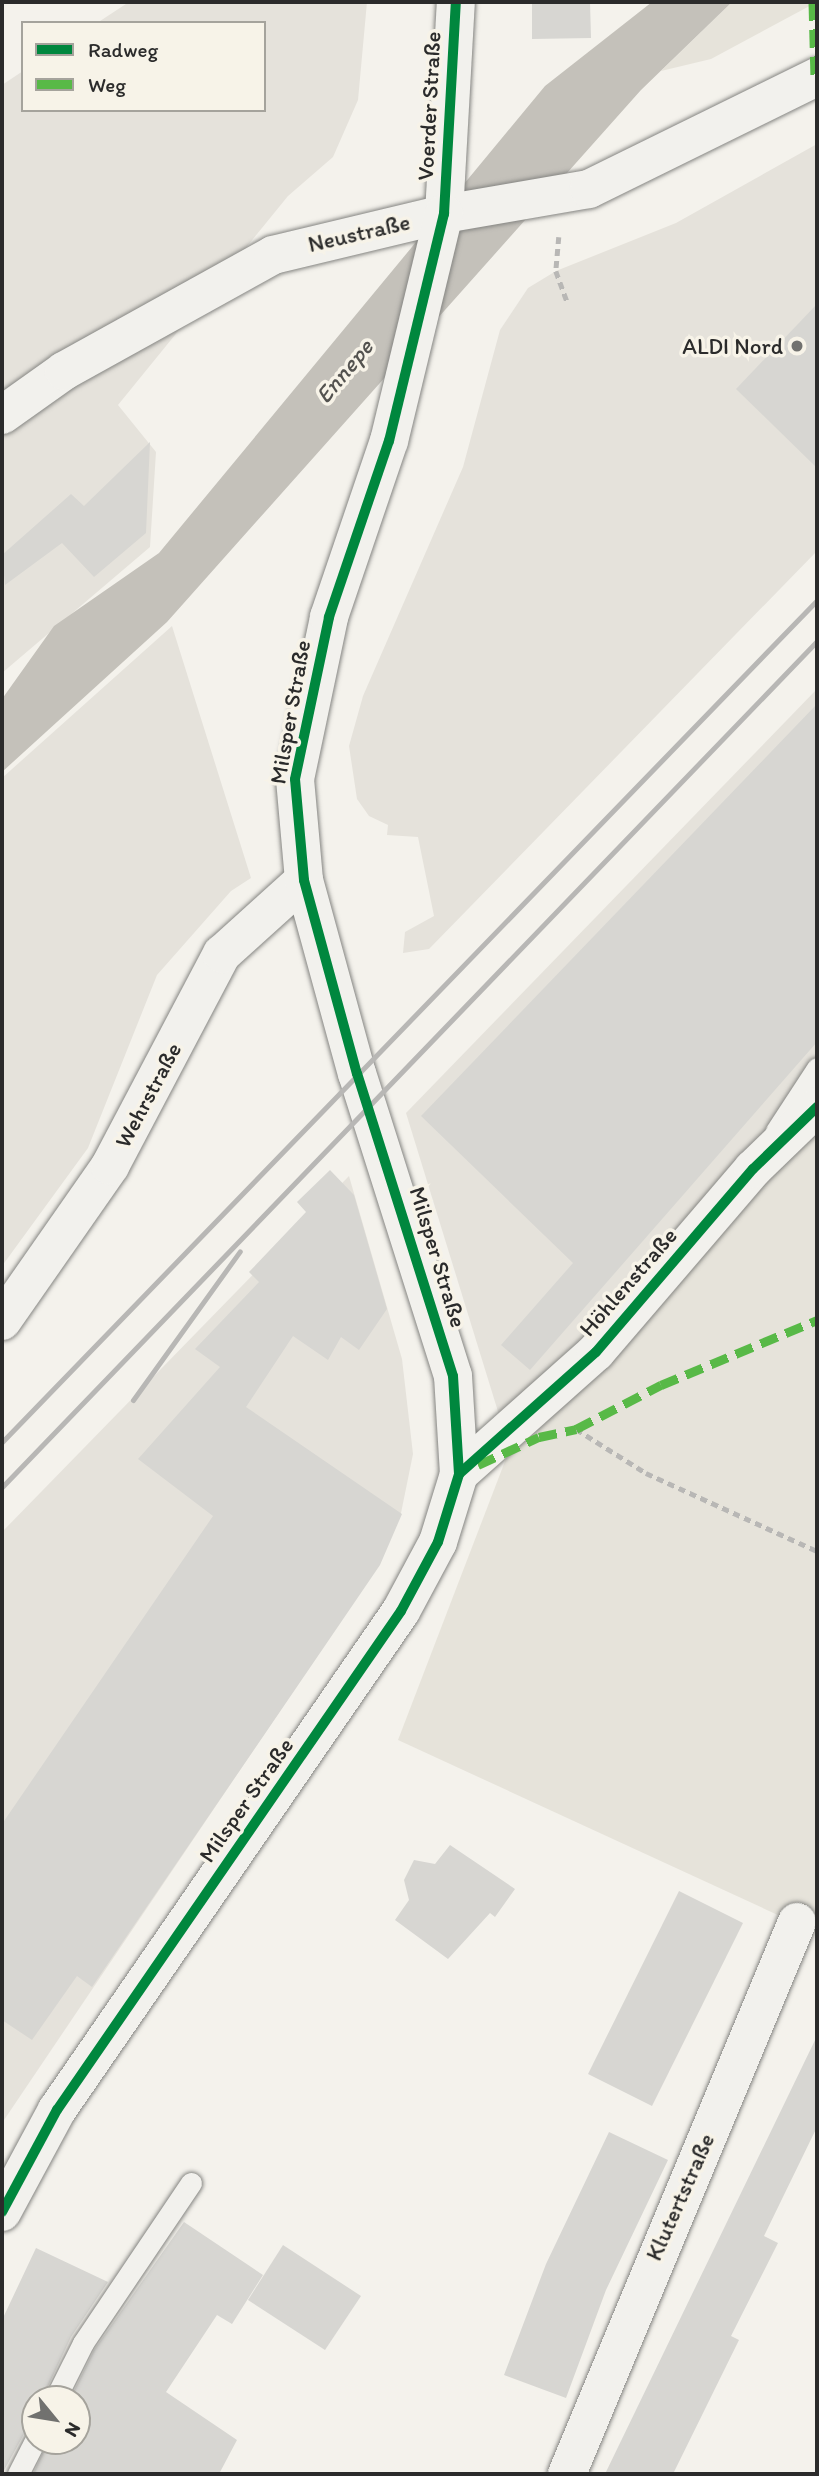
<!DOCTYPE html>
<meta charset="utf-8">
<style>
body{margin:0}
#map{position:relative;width:819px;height:2476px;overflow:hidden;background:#f4f2ec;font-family:Itim,sans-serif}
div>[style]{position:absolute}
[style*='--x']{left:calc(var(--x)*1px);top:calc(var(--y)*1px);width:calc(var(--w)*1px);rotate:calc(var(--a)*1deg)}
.built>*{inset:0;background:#e5e2db}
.green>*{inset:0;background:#e6e3da}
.water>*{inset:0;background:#c4c1ba}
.building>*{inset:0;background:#d7d6d2}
.path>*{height:4.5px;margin-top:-2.25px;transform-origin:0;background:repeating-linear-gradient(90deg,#b8b7b5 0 7px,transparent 0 12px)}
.roads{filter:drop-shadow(0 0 2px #858582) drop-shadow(0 0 2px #858582)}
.lane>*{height:21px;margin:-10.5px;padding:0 10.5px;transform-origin:10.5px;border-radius:10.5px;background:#f2f1ed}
.street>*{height:38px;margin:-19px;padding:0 19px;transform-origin:19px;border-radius:19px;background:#f2f1ed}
.secondary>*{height:38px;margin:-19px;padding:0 19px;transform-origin:19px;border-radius:19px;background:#f2f1ed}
.rail>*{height:5px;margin:-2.5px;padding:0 2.5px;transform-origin:2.5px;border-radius:2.5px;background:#b8b7b5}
.quiet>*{height:9px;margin-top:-4.5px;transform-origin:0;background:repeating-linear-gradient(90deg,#58b947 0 18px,transparent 0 27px)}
.cycleway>*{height:10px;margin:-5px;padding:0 5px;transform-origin:5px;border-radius:5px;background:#00873e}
.dots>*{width:19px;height:19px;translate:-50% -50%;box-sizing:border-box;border:4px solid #f7f3e8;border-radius:50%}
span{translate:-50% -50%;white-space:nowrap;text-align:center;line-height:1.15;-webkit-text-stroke:7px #f7f3e8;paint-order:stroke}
.street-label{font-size:23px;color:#2b2b2b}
.poi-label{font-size:23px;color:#2b2b2b}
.right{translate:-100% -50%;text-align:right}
.water-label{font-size:24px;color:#53524f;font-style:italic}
.frame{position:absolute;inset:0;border:4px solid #2b2b2b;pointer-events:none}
.legend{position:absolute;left:21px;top:21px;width:245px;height:91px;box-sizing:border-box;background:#f7f3e8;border:2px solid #a5a39c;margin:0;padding:9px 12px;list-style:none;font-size:21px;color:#2b2b2b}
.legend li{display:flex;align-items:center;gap:14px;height:35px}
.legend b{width:35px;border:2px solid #a5a39c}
.north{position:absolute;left:21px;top:2385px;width:70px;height:70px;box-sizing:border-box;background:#f7f3e8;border:2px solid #a5a39c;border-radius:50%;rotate:120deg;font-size:19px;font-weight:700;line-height:28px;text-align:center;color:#2b2b2b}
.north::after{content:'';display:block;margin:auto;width:24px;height:32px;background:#71716f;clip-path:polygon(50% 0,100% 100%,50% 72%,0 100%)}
</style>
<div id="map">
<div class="built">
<div style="clip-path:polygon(129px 2px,367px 2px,358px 100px,333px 157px,288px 196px,118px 405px,156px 452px,150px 547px,2px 673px,2px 85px,23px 71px,23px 110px,264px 110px,264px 23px,97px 23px)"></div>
<div style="clip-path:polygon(817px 144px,817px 551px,429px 949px,403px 953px,405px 932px,434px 916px,418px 837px,387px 835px,388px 825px,369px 816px,357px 799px,349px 746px,363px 696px,463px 467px,500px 330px,528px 288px,556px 271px,676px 223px)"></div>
<div style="clip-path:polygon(172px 626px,251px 878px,231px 891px,157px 975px,88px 1148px,2px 1266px,2px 778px)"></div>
<div style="clip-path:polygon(817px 689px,817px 1125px,500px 1418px,406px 1113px)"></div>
<div style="clip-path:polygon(349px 1176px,402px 1359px,413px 1454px,401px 1513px,379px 1564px,2px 2123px,2px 1532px)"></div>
</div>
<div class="green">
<div style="clip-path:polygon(732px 2px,817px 2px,711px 59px,661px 71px)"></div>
<div style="clip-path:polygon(817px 1109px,817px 1933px,398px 1740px,512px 1443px)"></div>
</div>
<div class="water">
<div style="clip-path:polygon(652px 2px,732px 2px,641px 90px,167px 622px,2px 772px,2px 699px,54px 626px,159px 553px,545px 86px)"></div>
</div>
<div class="building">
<div style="clip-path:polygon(532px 2px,590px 2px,591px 38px,532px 39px)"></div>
<div style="clip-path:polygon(817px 304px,817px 468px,736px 389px)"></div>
<div style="clip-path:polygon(150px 442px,146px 533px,94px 577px,62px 543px,5px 585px,2px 555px,71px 494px,84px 506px)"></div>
<div style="clip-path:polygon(817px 704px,817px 1042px,530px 1370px,501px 1345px,573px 1263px,421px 1116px)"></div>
<div style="clip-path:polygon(330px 1170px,354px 1195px,387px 1309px,359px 1350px,341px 1337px,328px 1360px,293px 1336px,246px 1407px,402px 1514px,380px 1565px,92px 1987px,77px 1976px,32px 2040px,2px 2020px,2px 1824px,213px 1516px,138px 1459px,220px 1367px,195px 1349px,259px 1282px,249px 1272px,306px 1212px,297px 1202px)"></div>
<div style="clip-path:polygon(450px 1845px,515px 1889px,495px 1917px,490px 1913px,448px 1959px,395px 1920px,409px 1900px,404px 1880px,414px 1860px,435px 1864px)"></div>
<div style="clip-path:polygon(679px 1891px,743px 1923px,652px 2106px,588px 2074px)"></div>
<div style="clip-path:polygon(817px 2036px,817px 2127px,764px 2236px,778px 2243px,731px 2336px,739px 2340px,673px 2474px,605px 2474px)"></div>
<div style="clip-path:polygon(609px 2132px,668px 2160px,606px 2290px,566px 2398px,504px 2375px,546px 2264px)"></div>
<div style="clip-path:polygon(184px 2222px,263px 2275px,232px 2324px,217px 2315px,166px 2392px,237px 2440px,219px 2474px,33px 2474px,48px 2441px,77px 2441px,77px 2399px,70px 2399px,94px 2350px)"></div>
<div style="clip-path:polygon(283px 2245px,361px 2296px,325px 2350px,248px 2300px)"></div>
<div style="clip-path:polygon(36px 2248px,108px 2282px,71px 2337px,42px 2399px,35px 2399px,35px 2427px,24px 2434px,2px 2474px,2px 2320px)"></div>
</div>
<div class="path">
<div style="--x:559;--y:237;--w:34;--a:95"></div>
<div style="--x:556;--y:271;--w:35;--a:70"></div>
<div style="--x:576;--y:1429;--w:83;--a:32.2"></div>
<div style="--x:646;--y:1473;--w:188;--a:24.5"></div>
</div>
<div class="roads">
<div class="lane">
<div style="--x:776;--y:1131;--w:75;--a:-56.9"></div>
<div style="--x:55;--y:2399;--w:63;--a:-63.4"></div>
<div style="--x:83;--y:2343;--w:193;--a:-56"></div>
<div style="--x:18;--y:2474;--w:38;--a:-63"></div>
</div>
<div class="street">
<div style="--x:444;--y:214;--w:212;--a:-86.8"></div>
<div style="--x:2;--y:1321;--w:189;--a:-55.1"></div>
<div style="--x:110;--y:1166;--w:240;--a:-62.2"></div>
<div style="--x:222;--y:954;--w:110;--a:-42.1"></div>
<div style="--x:459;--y:1474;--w:183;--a:-41.7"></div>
<div style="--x:596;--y:1352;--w:241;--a:-49.4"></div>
<div style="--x:753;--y:1169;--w:89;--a:-44.1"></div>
<div style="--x:567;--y:2474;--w:598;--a:-67.38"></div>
</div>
<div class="secondary">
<div style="--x:2;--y:415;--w:76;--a:-35.4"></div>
<div style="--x:64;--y:371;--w:239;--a:-29"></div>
<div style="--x:273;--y:255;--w:176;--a:-13.5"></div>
<div style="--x:444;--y:214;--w:147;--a:-9.8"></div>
<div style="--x:589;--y:189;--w:254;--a:-26.2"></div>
<div style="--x:2;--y:2212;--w:116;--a:-61.7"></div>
<div style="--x:57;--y:2110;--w:606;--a:-55.42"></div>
<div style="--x:401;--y:1611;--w:78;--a:-61.8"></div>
<div style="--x:438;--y:1542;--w:71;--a:-72.8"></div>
<div style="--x:459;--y:1474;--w:98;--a:-93.5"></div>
<div style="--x:453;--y:1376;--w:317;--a:-107.6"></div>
<div style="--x:357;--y:1074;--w:201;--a:-105.3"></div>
<div style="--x:304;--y:880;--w:101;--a:-95.1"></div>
<div style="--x:295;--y:779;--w:166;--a:-78.1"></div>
<div style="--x:329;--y:617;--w:186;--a:-71.2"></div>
<div style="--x:389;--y:441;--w:234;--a:-76.4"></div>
</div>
</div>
<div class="rail">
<div style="--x:133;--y:1400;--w:183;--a:-54.3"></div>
<div style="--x:2;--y:1442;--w:1172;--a:-45.93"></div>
<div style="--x:2;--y:1487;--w:1175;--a:-46.07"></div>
</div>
<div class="quiet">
<div style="--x:813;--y:2;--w:76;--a:88.5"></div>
<div style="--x:478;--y:1465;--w:67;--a:-24.7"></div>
<div style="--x:539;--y:1437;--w:38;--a:-12"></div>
<div style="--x:576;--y:1429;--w:96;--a:-27.4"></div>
<div style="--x:661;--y:1385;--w:169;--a:-22.6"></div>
</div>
<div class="cycleway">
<div style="--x:459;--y:1474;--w:183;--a:-41.7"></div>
<div style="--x:596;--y:1352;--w:241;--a:-49.4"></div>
<div style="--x:753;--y:1169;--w:89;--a:-44.1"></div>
<div style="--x:2;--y:2212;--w:116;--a:-61.7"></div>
<div style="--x:57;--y:2110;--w:606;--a:-55.42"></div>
<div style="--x:401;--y:1611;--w:78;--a:-61.8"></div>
<div style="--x:438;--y:1542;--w:71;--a:-72.8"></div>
<div style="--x:459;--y:1474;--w:98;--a:-93.5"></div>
<div style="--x:453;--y:1376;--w:317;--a:-107.6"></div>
<div style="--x:357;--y:1074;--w:201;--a:-105.3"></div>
<div style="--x:304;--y:880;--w:101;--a:-95.1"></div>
<div style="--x:295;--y:779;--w:166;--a:-78.1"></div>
<div style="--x:329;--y:617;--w:186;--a:-71.2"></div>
<div style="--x:389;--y:441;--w:234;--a:-76.4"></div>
<div style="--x:444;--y:214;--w:212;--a:-86.8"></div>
</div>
<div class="dots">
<div style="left:797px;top:346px;background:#71716f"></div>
</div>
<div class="street-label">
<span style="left:429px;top:106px;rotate:-87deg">Voerder Straße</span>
<span style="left:359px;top:233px;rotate:-13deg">Neustraße</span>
<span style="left:290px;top:712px;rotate:-80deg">Milsper Straße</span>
<span style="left:148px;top:1095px;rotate:-62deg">Wehrstraße</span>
<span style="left:438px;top:1257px;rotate:73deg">Milsper Straße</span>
<span style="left:628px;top:1282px;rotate:-49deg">Höhlenstraße</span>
<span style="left:246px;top:1800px;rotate:-55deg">Milsper Straße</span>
<span style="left:680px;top:2197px;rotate:-66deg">Klutertstraße</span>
</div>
<div class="poi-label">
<span class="right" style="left:783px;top:346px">ALDI Nord</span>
</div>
<div class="water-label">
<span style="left:344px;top:371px;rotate:-50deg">Ennepe</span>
</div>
<div class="frame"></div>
<ul class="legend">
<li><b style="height:9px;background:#00873e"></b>Radweg</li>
<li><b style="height:9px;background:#58b947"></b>Weg</li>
</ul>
<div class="north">N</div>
</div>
